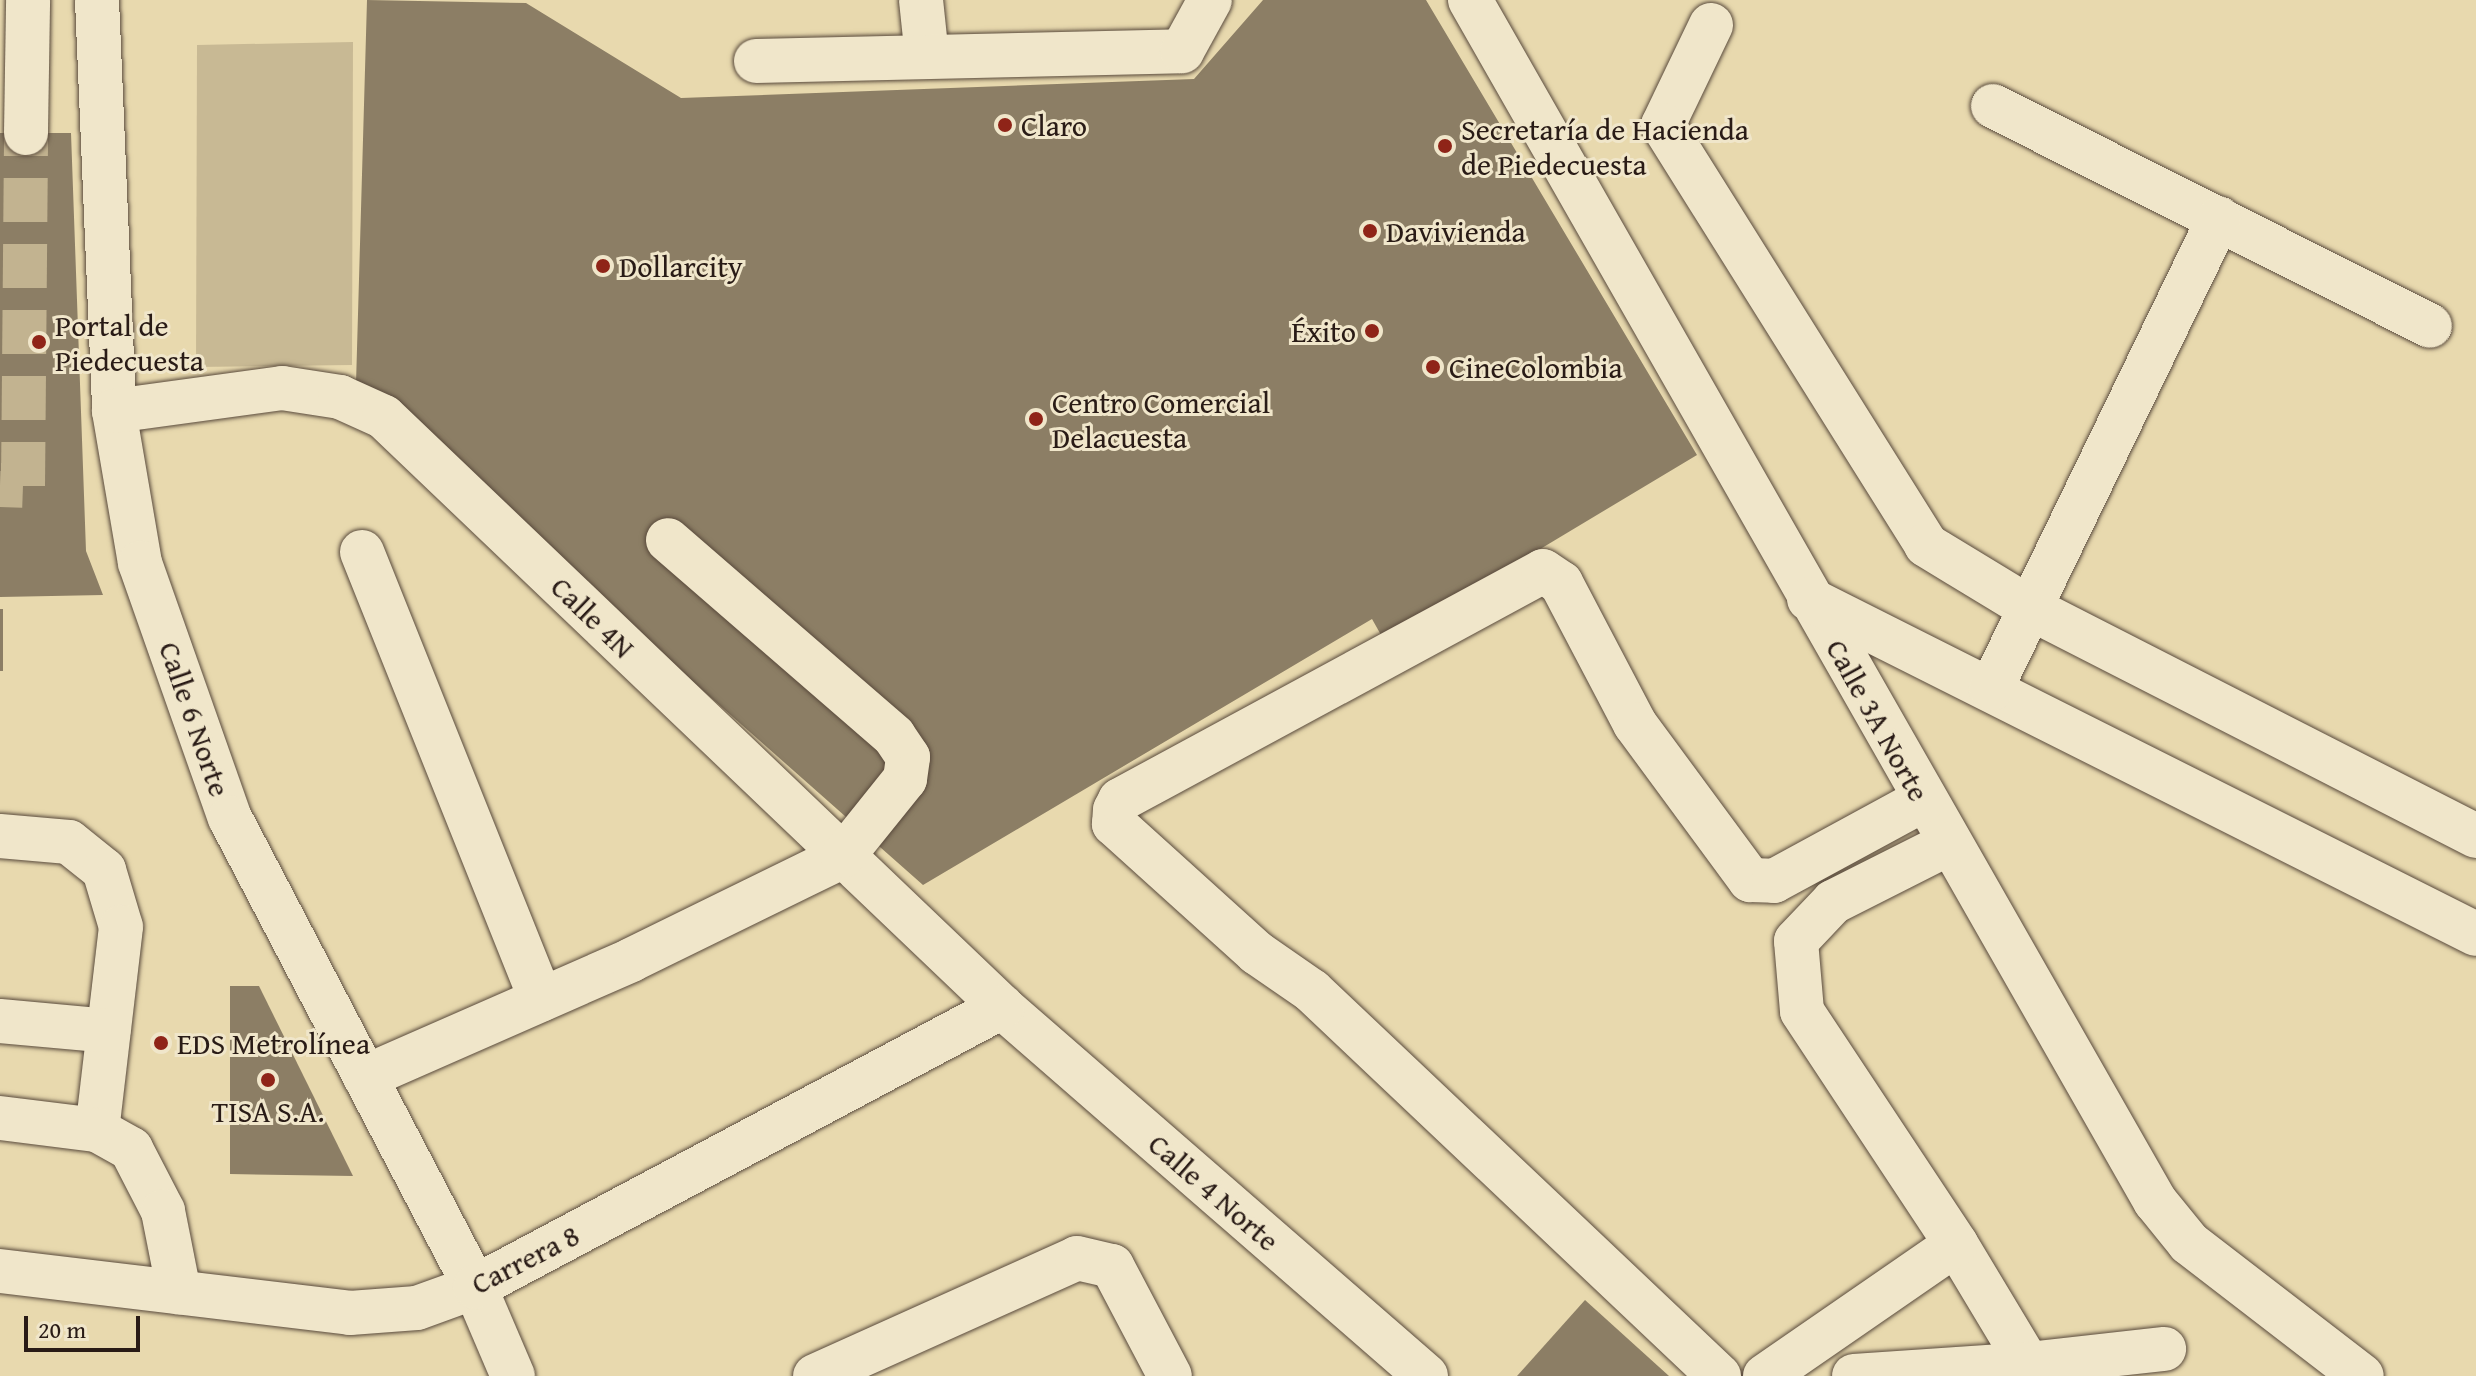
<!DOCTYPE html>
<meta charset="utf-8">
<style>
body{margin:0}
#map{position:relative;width:2476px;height:1376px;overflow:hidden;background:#e8d9ae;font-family:"Gentium Book Plus",serif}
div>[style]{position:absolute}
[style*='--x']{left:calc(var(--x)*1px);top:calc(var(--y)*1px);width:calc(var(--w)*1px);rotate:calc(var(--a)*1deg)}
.green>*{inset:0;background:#c8b994}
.building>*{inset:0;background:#8c7e65}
.minor-tunnel>*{height:44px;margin-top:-22px;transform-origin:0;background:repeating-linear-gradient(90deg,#c2b390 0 44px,transparent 0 66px)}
.roads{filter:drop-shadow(0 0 2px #594a3c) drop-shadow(0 0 2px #594a3c)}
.minor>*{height:44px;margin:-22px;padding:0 22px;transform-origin:22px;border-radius:22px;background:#f0e6ca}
.dots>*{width:22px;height:22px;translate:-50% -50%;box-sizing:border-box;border:4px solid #f0e6ca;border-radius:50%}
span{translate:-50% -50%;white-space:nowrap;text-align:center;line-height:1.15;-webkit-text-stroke:6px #f0e6ca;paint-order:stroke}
.poi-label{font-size:30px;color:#291b16}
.left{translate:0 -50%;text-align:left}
.right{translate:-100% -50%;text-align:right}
.street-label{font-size:30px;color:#291b16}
.scale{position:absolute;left:24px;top:1316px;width:116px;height:36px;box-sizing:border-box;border:4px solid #291b16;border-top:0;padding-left:10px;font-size:24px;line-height:28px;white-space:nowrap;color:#291b16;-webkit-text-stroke:6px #f0e6ca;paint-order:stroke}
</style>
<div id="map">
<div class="green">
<div style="clip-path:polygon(353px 42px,352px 365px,196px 367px,197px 45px)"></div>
</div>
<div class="building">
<div style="clip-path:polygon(367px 0,526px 3px,681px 98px,1194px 79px,1263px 0,1426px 0,1697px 455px,1385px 642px,1372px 619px,923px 885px,356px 384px)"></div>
<div style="clip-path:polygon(0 133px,71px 133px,86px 551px,103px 595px,0 597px)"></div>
<div style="clip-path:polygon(0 609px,3px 609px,3px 671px,0 671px)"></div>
<div style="clip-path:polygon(230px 986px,259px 986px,353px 1176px,230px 1174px)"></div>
<div style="clip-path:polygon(1585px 1300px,1669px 1376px,1517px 1376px)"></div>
</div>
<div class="minor-tunnel">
<div style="--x:0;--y:485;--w:23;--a:2"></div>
<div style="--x:23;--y:486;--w:353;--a:-89.5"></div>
</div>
<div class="roads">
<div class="minor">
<div style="--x:97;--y:0;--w:411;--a:87.6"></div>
<div style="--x:114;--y:411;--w:154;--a:80.3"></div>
<div style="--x:140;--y:563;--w:270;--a:70.6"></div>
<div style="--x:230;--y:818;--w:529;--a:62.42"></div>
<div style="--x:475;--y:1287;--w:97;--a:66.9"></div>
<div style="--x:921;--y:0;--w:57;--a:84"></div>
<div style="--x:1470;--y:0;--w:1383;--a:60.3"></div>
<div style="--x:2155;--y:1201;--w:54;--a:51"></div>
<div style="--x:2189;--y:1243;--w:218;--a:37.6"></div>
<div style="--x:1711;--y:25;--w:111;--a:115.6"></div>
<div style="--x:1663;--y:125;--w:496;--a:57.9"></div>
<div style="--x:1926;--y:545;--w:119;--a:31.3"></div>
<div style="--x:2028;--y:607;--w:503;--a:27.07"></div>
<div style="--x:756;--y:61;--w:426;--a:-1.3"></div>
<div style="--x:1182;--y:51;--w:58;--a:-61.2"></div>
<div style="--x:1993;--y:106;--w:489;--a:26.7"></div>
<div style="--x:26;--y:133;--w:133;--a:-89.1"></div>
<div style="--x:114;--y:411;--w:170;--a:-7.8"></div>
<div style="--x:282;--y:388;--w:59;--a:8.8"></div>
<div style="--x:340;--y:397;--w:48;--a:24.4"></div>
<div style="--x:384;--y:417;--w:854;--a:43.67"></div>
<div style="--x:1002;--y:1007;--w:562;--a:41.03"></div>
<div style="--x:362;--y:552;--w:482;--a:68.2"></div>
<div style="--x:1809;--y:599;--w:746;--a:26.67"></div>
<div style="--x:1991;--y:689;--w:523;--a:-64.17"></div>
<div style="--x:0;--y:836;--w:69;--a:5"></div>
<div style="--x:69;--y:842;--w:45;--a:38.7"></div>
<div style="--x:104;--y:870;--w:59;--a:73.4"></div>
<div style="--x:121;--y:927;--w:204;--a:96.7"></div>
<div style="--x:0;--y:1021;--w:109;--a:5.2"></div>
<div style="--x:365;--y:1077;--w:291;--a:-23.7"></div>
<div style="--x:631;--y:960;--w:236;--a:-26.1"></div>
<div style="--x:843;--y:856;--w:99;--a:-51.2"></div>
<div style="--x:905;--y:779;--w:22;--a:-82"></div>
<div style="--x:908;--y:757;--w:25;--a:-124"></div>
<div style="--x:894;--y:736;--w:299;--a:-139.1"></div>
<div style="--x:0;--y:1118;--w:98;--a:7.1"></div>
<div style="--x:97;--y:1130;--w:39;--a:29"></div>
<div style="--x:131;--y:1149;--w:70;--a:62.7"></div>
<div style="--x:163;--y:1211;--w:83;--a:78.8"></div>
<div style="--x:1956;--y:1244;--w:140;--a:59"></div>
<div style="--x:2028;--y:1364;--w:137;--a:-6.3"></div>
<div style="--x:0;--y:1271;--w:353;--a:6.8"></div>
<div style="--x:350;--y:1313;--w:67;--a:-4.3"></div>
<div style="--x:417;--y:1308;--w:62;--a:-19.9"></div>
<div style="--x:475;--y:1287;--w:597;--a:-27.98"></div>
<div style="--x:815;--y:1376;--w:287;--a:-24.2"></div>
<div style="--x:1077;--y:1258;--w:36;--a:13"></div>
<div style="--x:1112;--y:1266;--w:124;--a:62.2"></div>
<div style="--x:1719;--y:1376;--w:560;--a:-136.59"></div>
<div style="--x:1312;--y:991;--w:67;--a:-145.4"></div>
<div style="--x:1257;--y:953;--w:193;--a:-137.9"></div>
<div style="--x:1114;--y:824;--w:14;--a:-86"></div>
<div style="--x:1115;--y:810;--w:11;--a:-63"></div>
<div style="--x:1120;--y:800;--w:481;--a:-28.4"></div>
<div style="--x:1543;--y:571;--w:22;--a:34"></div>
<div style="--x:1561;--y:583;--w:159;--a:62.3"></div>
<div style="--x:1635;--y:724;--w:194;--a:53.6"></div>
<div style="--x:1750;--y:880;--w:24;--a:2"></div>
<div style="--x:1774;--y:881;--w:170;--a:-28.5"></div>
<div style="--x:1765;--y:1376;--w:232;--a:-34.6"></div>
<div style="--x:1956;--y:1244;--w:279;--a:-123.5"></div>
<div style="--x:1802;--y:1011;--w:70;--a:-94.9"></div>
<div style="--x:1796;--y:941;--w:54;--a:-46.5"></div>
<div style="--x:1833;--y:902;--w:129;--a:-26.8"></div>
<div style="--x:1854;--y:1376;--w:174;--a:-3.9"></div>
</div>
</div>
<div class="dots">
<div style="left:1005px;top:125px;background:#8f2418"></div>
<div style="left:1445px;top:146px;background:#8f2418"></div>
<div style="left:1370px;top:231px;background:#8f2418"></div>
<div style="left:603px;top:266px;background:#8f2418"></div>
<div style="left:1372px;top:331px;background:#8f2418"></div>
<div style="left:39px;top:342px;background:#8f2418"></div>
<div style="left:1433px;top:367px;background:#8f2418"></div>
<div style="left:1036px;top:419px;background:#8f2418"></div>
<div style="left:161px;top:1043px;background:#8f2418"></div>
<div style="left:268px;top:1080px;background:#8f2418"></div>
</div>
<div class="poi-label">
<span class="left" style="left:1021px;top:125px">Claro</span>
<span class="left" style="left:1461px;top:146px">Secretaría de Hacienda<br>de Piedecuesta</span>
<span class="left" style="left:1386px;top:231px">Davivienda</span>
<span class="left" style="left:619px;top:266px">Dollarcity</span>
<span class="left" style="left:55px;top:342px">Portal de<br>Piedecuesta</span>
<span class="right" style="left:1356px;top:331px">Éxito</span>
<span class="left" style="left:1449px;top:367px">CineColombia</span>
<span class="left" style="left:1052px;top:419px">Centro Comercial<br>Delacuesta</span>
<span class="left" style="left:177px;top:1043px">EDS Metrolínea</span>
<span style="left:268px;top:1111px">TISA S.A.</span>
</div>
<div class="street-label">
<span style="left:593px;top:617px;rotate:44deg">Calle 4N</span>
<span style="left:195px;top:719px;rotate:71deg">Calle 6 Norte</span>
<span style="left:1878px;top:720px;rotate:61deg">Calle 3A Norte</span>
<span style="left:1214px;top:1192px;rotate:41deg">Calle 4 Norte</span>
<span style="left:525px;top:1259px;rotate:-27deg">Carrera 8</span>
</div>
<div class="scale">20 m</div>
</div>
